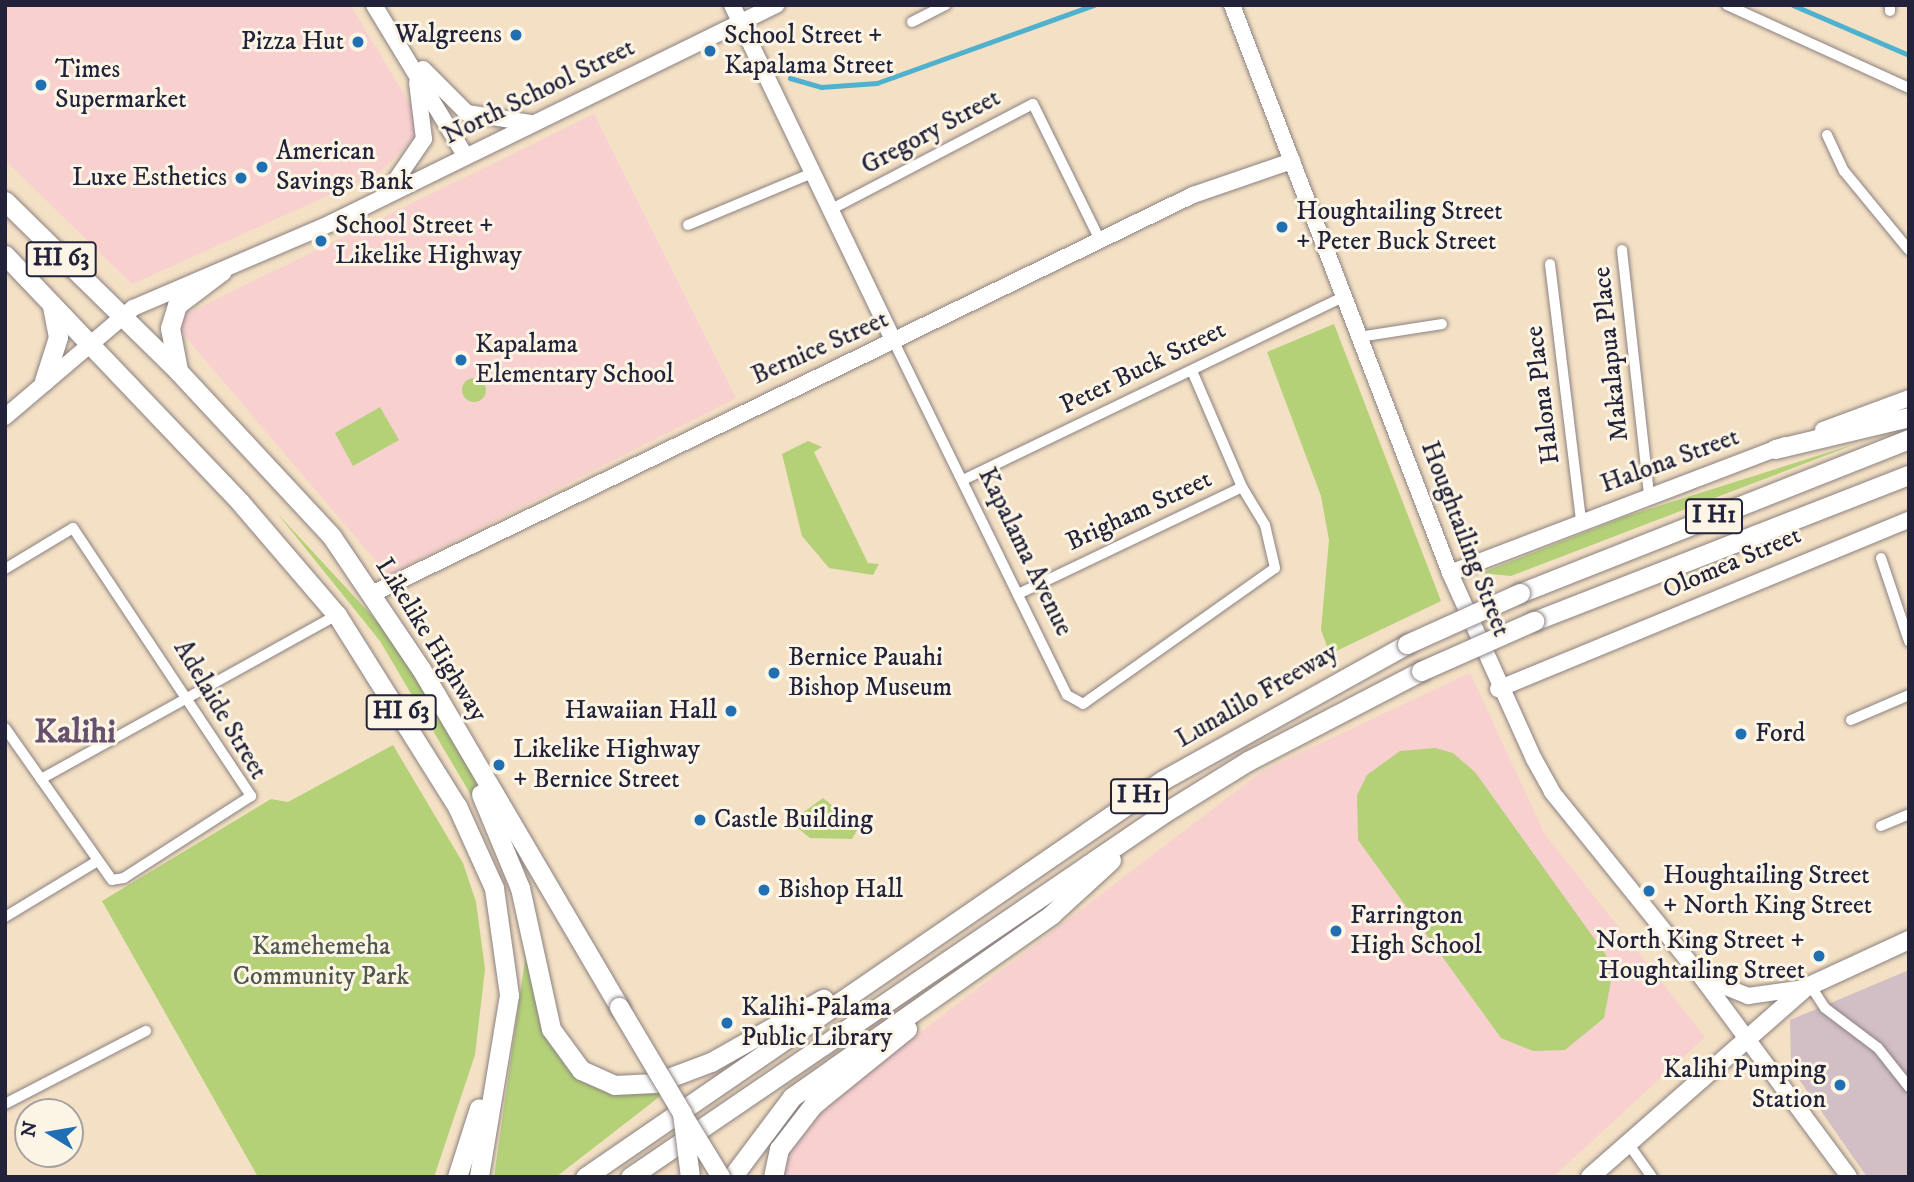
<!DOCTYPE html>
<meta charset="utf-8">
<style>
body{margin:0}
#map{position:relative;width:1914px;height:1182px;overflow:hidden;background:#f4e0c4;font-family:"IM FELL DW Pica",serif}
div>[style]{position:absolute}
[style*='--x']{left:calc(var(--x)*1px);top:calc(var(--y)*1px);width:calc(var(--w)*1px);rotate:calc(var(--a)*1deg)}
.built>*{inset:0;background:#f7d0cf}
.industrial>*{inset:0;background:#d2bec5}
.green>*{inset:0;background:#b4d178}
.round{border-radius:50%}
.stream>*{height:4.5px;margin:-2.25px;padding:0 2.25px;transform-origin:2.25px;border-radius:2.25px;background:#50b1cf}
.roads{filter:drop-shadow(0 0 2px #8b8180) drop-shadow(0 0 2px #8b8180)}
.street>*{height:10px;margin:-5px;padding:0 5px;transform-origin:5px;border-radius:5px;background:#fff}
.secondary>*{height:16px;margin:-8px;padding:0 8px;transform-origin:8px;border-radius:8px;background:#fff}
.primary>*{height:18px;margin:-9px;padding:0 9px;transform-origin:9px;border-radius:9px;background:#fff}
.highway>*{height:19px;margin:-9.5px;padding:0 9.5px;transform-origin:9.5px;border-radius:9.5px;background:#fff}
.bridges{filter:drop-shadow(0 0 2px #8b8180) drop-shadow(0 0 2px #8b8180)}
.primary-bridge>*{height:18px;margin:-9px;padding:0 9px;transform-origin:9px;border-radius:9px;background:#fff}
.highway-bridge>*{height:19px;margin:-9.5px;padding:0 9.5px;transform-origin:9.5px;border-radius:9.5px;background:#fff}
.dots>*{width:19px;height:19px;translate:-50% -50%;box-sizing:border-box;border:4px solid #fcf5e5;border-radius:50%}
span{translate:-50% -50%;white-space:nowrap;text-align:center;line-height:1.15;-webkit-text-stroke:6px #fcf5e5;paint-order:stroke}
.shield-label span{padding:2px 5px;background:#fcf5e5;border:2px solid;border-radius:5px;-webkit-text-stroke-width:0}
.shield-label{font-size:24px;color:#22223b;font-weight:700}
.poi-label{font-size:26px;color:#22223b}
.right{translate:-100% -50%;text-align:right}
.left{translate:0 -50%;text-align:left}
.street-label{font-size:26px;color:#22223b}
.park-label{font-size:26px;color:#4e574d}
.district-label{font-size:33px;color:#65516d;font-weight:700}
.frame{position:absolute;inset:0;border:7px solid #22223b;pointer-events:none}
.north{position:absolute;left:14px;top:1098px;width:70px;height:70px;box-sizing:border-box;background:#fcf5e5;border:2px solid #a5a1a1;border-radius:50%;rotate:281deg;font-size:19px;font-weight:700;line-height:28px;text-align:center;color:#22223b}
.north::after{content:'';display:block;margin:auto;width:24px;height:32px;background:#1f6fb2;clip-path:polygon(50% 0,100% 100%,50% 72%,0 100%)}
</style>
<div id="map">
<div class="built">
<div style="clip-path:polygon(5px 5px,350px 5px,416px 114px,416px 137px,380px 172px,132px 284px,5px 160px)"></div>
<div style="clip-path:polygon(594px 114px,736px 398px,388px 575px,172px 321px)"></div>
<div style="clip-path:polygon(1470px 673px,1544px 833px,1705px 1037px,1553px 1177px,780px 1177px,783px 1159px,808px 1118px,1264px 770px)"></div>
</div>
<div class="industrial">
<div style="clip-path:polygon(1909px 970px,1909px 1177px,1867px 1177px,1791px 1068px,1790px 1020px)"></div>
</div>
<div class="green">
<div style="clip-path:polygon(1334px 324px,1441px 601px,1330px 654px,1321px 630px,1329px 540px,1321px 496px,1267px 352px)"></div>
<div class="round" style="left:462px;top:378px;width:24px;height:24px"></div>
<div style="clip-path:polygon(380px 407px,399px 440px,353px 466px,335px 433px)"></div>
<div style="clip-path:polygon(808px 441px,822px 447px,814px 452px,868px 563px,879px 564px,873px 575px,829px 568px,802px 536px,782px 454px)"></div>
<div style="clip-path:polygon(1858px 443px,1511px 576px,1481px 573px,1627px 516px)"></div>
<div style="clip-path:polygon(277px 513px,398px 644px,472px 772px,508px 844px,549px 1017px,584px 1070px,663px 1094px,556px 1177px,494px 1177px,525px 960px,520px 915px,494px 834px,380px 641px)"></div>
<div style="clip-path:polygon(393px 745px,463px 863px,476px 902px,485px 969px,475px 1055px,434px 1177px,258px 1177px,102px 901px,271px 799px,288px 802px)"></div>
<div style="clip-path:polygon(1435px 748px,1453px 753px,1475px 772px,1606px 955px,1612px 976px,1604px 1018px,1565px 1050px,1533px 1051px,1501px 1038px,1358px 840px,1357px 795px,1367px 775px,1400px 751px)"></div>
<div style="clip-path:polygon(823px 798px,859px 827px,852px 839px,810px 838px,790px 822px)"></div>
</div>
<div class="stream">
<div style="--x:1793;--y:5;--w:126;--a:23.3"></div>
<div style="--x:790;--y:78;--w:32;--a:16"></div>
<div style="--x:821;--y:87;--w:56;--a:-4.1"></div>
<div style="--x:877;--y:83;--w:231;--a:-19.8"></div>
</div>
<div class="roads">
<div class="street">
<div style="--x:1727;--y:5;--w:200;--a:24.5"></div>
<div style="--x:1890;--y:11;--w:6;--a:-90"></div>
<div style="--x:912;--y:22;--w:38;--a:-27"></div>
<div style="--x:1827;--y:135;--w:40;--a:65"></div>
<div style="--x:1844;--y:171;--w:102;--a:50.6"></div>
<div style="--x:828;--y:211;--w:231;--a:-27.6"></div>
<div style="--x:1033;--y:104;--w:152;--a:63.8"></div>
<div style="--x:688;--y:225;--w:132;--a:-22.7"></div>
<div style="--x:1622;--y:250;--w:245;--a:83.7"></div>
<div style="--x:1550;--y:264;--w:259;--a:83.1"></div>
<div style="--x:1359;--y:337;--w:84;--a:-8.9"></div>
<div style="--x:894;--y:342;--w:393;--a:63.9"></div>
<div style="--x:1067;--y:695;--w:18;--a:29"></div>
<div style="--x:1083;--y:704;--w:235;--a:-35.3"></div>
<div style="--x:1275;--y:568;--w:44;--a:-103.1"></div>
<div style="--x:1265;--y:525;--w:44;--a:-121.2"></div>
<div style="--x:1242;--y:487;--w:126;--a:-113.3"></div>
<div style="--x:963;--y:480;--w:420;--a:-25.7"></div>
<div style="--x:1881;--y:558;--w:88;--a:71.4"></div>
<div style="--x:5;--y:569;--w:79;--a:-31.1"></div>
<div style="--x:73;--y:528;--w:322;--a:56.4"></div>
<div style="--x:251;--y:796;--w:151;--a:147.2"></div>
<div style="--x:124;--y:878;--w:12;--a:171"></div>
<div style="--x:112;--y:880;--w:186;--a:-125.1"></div>
<div style="--x:1018;--y:594;--w:248;--a:-25.5"></div>
<div style="--x:1851;--y:720;--w:63;--a:-23.3"></div>
<div style="--x:41;--y:779;--w:338;--a:-29"></div>
<div style="--x:1881;--y:826;--w:30;--a:-23"></div>
<div style="--x:5;--y:917;--w:104;--a:-31.2"></div>
<div style="--x:1810;--y:985;--w:27;--a:57"></div>
<div style="--x:1825;--y:1008;--w:66;--a:37"></div>
<div style="--x:1878;--y:1048;--w:50;--a:51.5"></div>
<div style="--x:5;--y:1104;--w:159;--a:-27.4"></div>
<div style="--x:1627;--y:1142;--w:43;--a:54.5"></div>
</div>
<div class="secondary">
<div style="--x:374;--y:5;--w:175;--a:58.8"></div>
<div style="--x:732;--y:5;--w:374;--a:64.3"></div>
<div style="--x:1232;--y:5;--w:608;--a:69"></div>
<div style="--x:1450;--y:573;--w:204;--a:65.7"></div>
<div style="--x:1534;--y:759;--w:38;--a:61"></div>
<div style="--x:1552;--y:792;--w:234;--a:51.1"></div>
<div style="--x:1699;--y:974;--w:252;--a:53.5"></div>
<div style="--x:423;--y:69;--w:62;--a:45"></div>
<div style="--x:467;--y:113;--w:64;--a:9"></div>
<div style="--x:385;--y:196;--w:69;--a:-55.6"></div>
<div style="--x:424;--y:139;--w:57;--a:-97"></div>
<div style="--x:5;--y:417;--w:168;--a:-40.4"></div>
<div style="--x:133;--y:308;--w:215;--a:-23.2"></div>
<div style="--x:331;--y:223;--w:496;--a:-26.1"></div>
<div style="--x:1823;--y:430;--w:92;--a:-20.4"></div>
<div style="--x:1450;--y:573;--w:359;--a:-20.9"></div>
<div style="--x:374;--y:593;--w:911;--a:-25.92"></div>
<div style="--x:1193;--y:195;--w:105;--a:-19"></div>
<div style="--x:1498;--y:689;--w:444;--a:-22.4"></div>
<div style="--x:1704;--y:978;--w:48;--a:22.2"></div>
<div style="--x:1748;--y:996;--w:58;--a:-8"></div>
</div>
<div class="primary">
<div style="--x:1590;--y:1177;--w:286;--a:-41.3"></div>
<div style="--x:1805;--y:988;--w:115;--a:-24.8"></div>
</div>
<div class="highway">
<div style="--x:5;--y:201;--w:243;--a:44.5"></div>
<div style="--x:178;--y:371;--w:226;--a:47.1"></div>
<div style="--x:332;--y:537;--w:159;--a:56"></div>
<div style="--x:421;--y:669;--w:392;--a:59.6"></div>
<div style="--x:5;--y:255;--w:341;--a:46.4"></div>
<div style="--x:240;--y:502;--w:149;--a:49.4"></div>
<div style="--x:337;--y:615;--w:226;--a:57.9"></div>
<div style="--x:457;--y:806;--w:90;--a:65.7"></div>
<div style="--x:494;--y:888;--w:108;--a:82"></div>
<div style="--x:509;--y:995;--w:184;--a:99.4"></div>
<div style="--x:178;--y:370;--w:43;--a:-100.8"></div>
<div style="--x:170;--y:328;--w:24;--a:-73"></div>
<div style="--x:177;--y:305;--w:56;--a:-37.1"></div>
<div style="--x:44;--y:381;--w:46;--a:-72.3"></div>
<div style="--x:58;--y:337;--w:31;--a:-101"></div>
<div style="--x:1775;--y:449;--w:138;--a:-13.4"></div>
<div style="--x:1520;--y:593;--w:418;--a:-21.6"></div>
<div style="--x:1534;--y:621;--w:402;--a:-21.3"></div>
<div style="--x:481;--y:794;--w:102;--a:67.5"></div>
<div style="--x:520;--y:888;--w:144;--a:77.6"></div>
<div style="--x:551;--y:1029;--w:51;--a:53.8"></div>
<div style="--x:581;--y:1070;--w:36;--a:24"></div>
<div style="--x:614;--y:1085;--w:41;--a:-2.8"></div>
<div style="--x:655;--y:1083;--w:60;--a:-20.6"></div>
<div style="--x:711;--y:1062;--w:129;--a:-29.4"></div>
<div style="--x:457;--y:1177;--w:72;--a:-72.3"></div>
<div style="--x:585;--y:1177;--w:701;--a:-34.48"></div>
<div style="--x:1163;--y:780;--w:279;--a:-29.1"></div>
<div style="--x:630;--y:1177;--w:646;--a:-34.28"></div>
<div style="--x:1164;--y:813;--w:99;--a:-31.8"></div>
<div style="--x:1248;--y:761;--w:195;--a:-27.5"></div>
<div style="--x:732;--y:1177;--w:100;--a:-53.1"></div>
<div style="--x:792;--y:1097;--w:318;--a:-35.1"></div>
<div style="--x:1052;--y:914;--w:80;--a:-42.5"></div>
<div style="--x:773;--y:1177;--w:29;--a:-78"></div>
<div style="--x:779;--y:1149;--w:56;--a:-52.3"></div>
<div style="--x:813;--y:1105;--w:121;--a:-39"></div>
</div>
</div>
<div class="bridges">
<div class="primary-bridge">
<div style="--x:682;--y:1113;--w:75;--a:58.6"></div>
</div>
<div class="highway-bridge">
<div style="--x:1407;--y:644;--w:124;--a:-24.3"></div>
<div style="--x:1421;--y:671;--w:124;--a:-23.9"></div>
<div style="--x:619;--y:1007;--w:123;--a:59.3"></div>
<div style="--x:682;--y:1113;--w:64;--a:82.9"></div>
</div>
</div>
<div class="dots">
<div style="left:516px;top:35px;background:#1f6fb2"></div>
<div style="left:358px;top:42px;background:#1f6fb2"></div>
<div style="left:710px;top:51px;background:#1f6fb2"></div>
<div style="left:41px;top:85px;background:#1f6fb2"></div>
<div style="left:262px;top:167px;background:#1f6fb2"></div>
<div style="left:241px;top:178px;background:#1f6fb2"></div>
<div style="left:1282px;top:227px;background:#1f6fb2"></div>
<div style="left:321px;top:241px;background:#1f6fb2"></div>
<div style="left:461px;top:360px;background:#1f6fb2"></div>
<div style="left:774px;top:673px;background:#1f6fb2"></div>
<div style="left:731px;top:711px;background:#1f6fb2"></div>
<div style="left:1741px;top:734px;background:#1f6fb2"></div>
<div style="left:499px;top:765px;background:#1f6fb2"></div>
<div style="left:700px;top:820px;background:#1f6fb2"></div>
<div style="left:764px;top:890px;background:#1f6fb2"></div>
<div style="left:1649px;top:891px;background:#1f6fb2"></div>
<div style="left:1336px;top:931px;background:#1f6fb2"></div>
<div style="left:1819px;top:956px;background:#1f6fb2"></div>
<div style="left:727px;top:1023px;background:#1f6fb2"></div>
<div style="left:1840px;top:1085px;background:#1f6fb2"></div>
</div>
<div class="shield-label">
<span style="left:61px;top:259px">HI 63</span>
<span style="left:1714px;top:516px">I H1</span>
<span style="left:401px;top:712px">HI 63</span>
<span style="left:1139px;top:796px">I H1</span>
</div>
<div class="poi-label">
<span class="right" style="left:502px;top:35px">Walgreens</span>
<span class="left" style="left:724px;top:51px">School Street +<br>Kapalama Street</span>
<span class="right" style="left:344px;top:42px">Pizza Hut</span>
<span class="left" style="left:55px;top:85px">Times<br>Supermarket</span>
<span class="left" style="left:276px;top:167px">American<br>Savings Bank</span>
<span class="right" style="left:227px;top:178px">Luxe Esthetics</span>
<span class="left" style="left:1296px;top:227px">Houghtailing Street<br>+ Peter Buck Street</span>
<span class="left" style="left:335px;top:241px">School Street +<br>Likelike Highway</span>
<span class="left" style="left:475px;top:360px">Kapalama<br>Elementary School</span>
<span class="left" style="left:788px;top:673px">Bernice Pauahi<br>Bishop Museum</span>
<span class="right" style="left:717px;top:711px">Hawaiian Hall</span>
<span class="left" style="left:1755px;top:734px">Ford</span>
<span class="left" style="left:513px;top:765px">Likelike Highway<br>+ Bernice Street</span>
<span class="left" style="left:714px;top:820px">Castle Building</span>
<span class="left" style="left:1663px;top:891px">Houghtailing Street<br>+ North King Street</span>
<span class="left" style="left:778px;top:890px">Bishop Hall</span>
<span class="left" style="left:1350px;top:931px">Farrington<br>High School</span>
<span class="right" style="left:1805px;top:956px">North King Street +<br>Houghtailing Street</span>
<span class="left" style="left:741px;top:1023px">Kalihi-Pālama<br>Public Library</span>
<span class="right" style="left:1826px;top:1085px">Kalihi Pumping<br>Station</span>
</div>
<div class="street-label">
<span style="left:539px;top:92px;rotate:-26deg">North School Street</span>
<span style="left:931px;top:132px;rotate:-28deg">Gregory Street</span>
<span style="left:820px;top:348px;rotate:-24deg">Bernice Street</span>
<span style="left:1611px;top:354px;rotate:-96deg">Makalapua Place</span>
<span style="left:1143px;top:368px;rotate:-26deg">Peter Buck Street</span>
<span style="left:1543px;top:395px;rotate:-97deg">Halona Place</span>
<span style="left:1670px;top:461px;rotate:-20deg">Halona Street</span>
<span style="left:1139px;top:511px;rotate:-25deg">Brigham Street</span>
<span style="left:1465px;top:539px;rotate:69deg">Houghtailing Street</span>
<span style="left:1025px;top:552px;rotate:64deg">Kapalama Avenue</span>
<span style="left:1732px;top:563px;rotate:-23deg">Olomea Street</span>
<span style="left:431px;top:640px;rotate:58deg">Likelike Highway</span>
<span style="left:1257px;top:696px;rotate:-30deg">Lunalilo Freeway</span>
<span style="left:220px;top:710px;rotate:59deg">Adelaide Street</span>
</div>
<div class="park-label">
<span style="left:321px;top:962px">Kamehemeha<br>Community Park</span>
</div>
<div class="district-label">
<span style="left:75px;top:733px">Kalihi</span>
</div>
<div class="frame"></div>
<div class="north">N</div>
</div>
